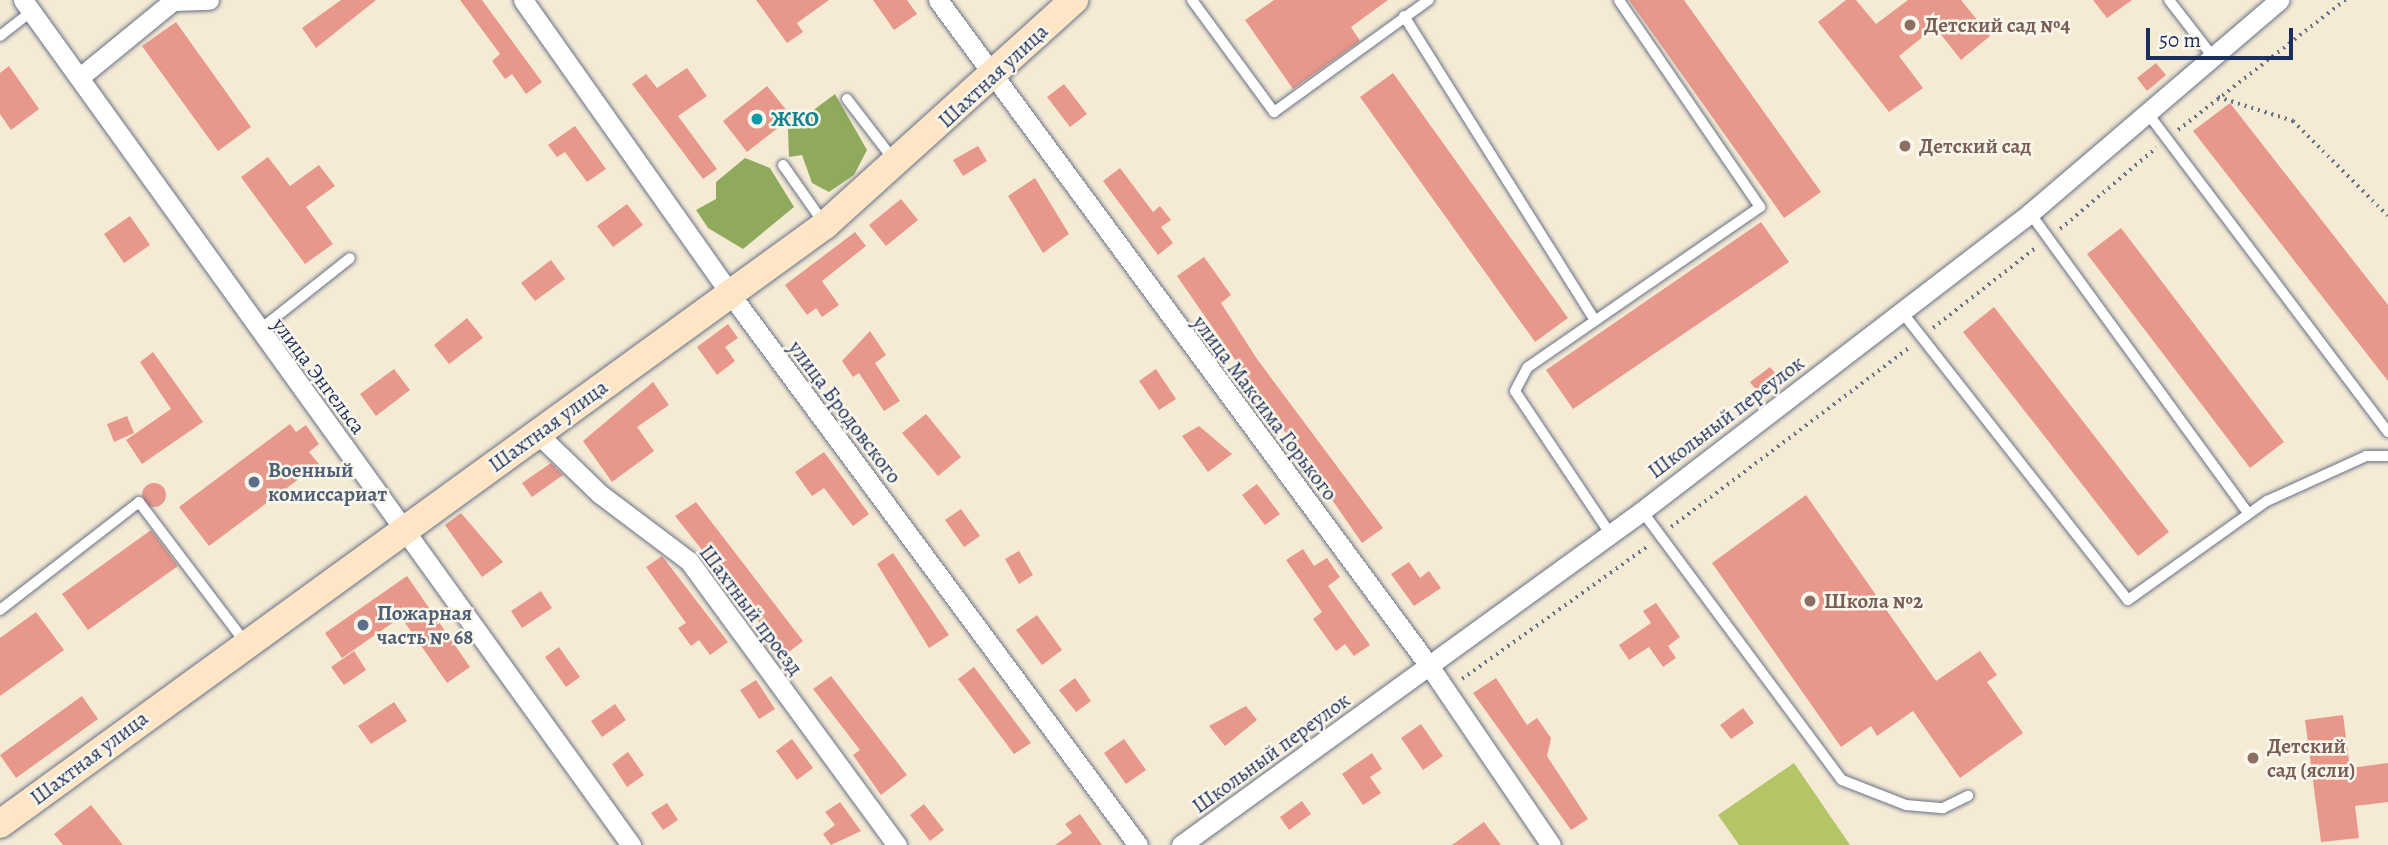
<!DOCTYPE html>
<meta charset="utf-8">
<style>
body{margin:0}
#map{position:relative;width:2388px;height:845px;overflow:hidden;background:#f5ebd5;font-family:Alegreya,serif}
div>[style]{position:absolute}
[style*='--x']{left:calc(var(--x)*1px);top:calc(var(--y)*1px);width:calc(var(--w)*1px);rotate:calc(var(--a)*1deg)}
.green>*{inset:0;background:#b4c568}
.forest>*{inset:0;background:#8faa5c}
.building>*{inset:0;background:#e7988a}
.round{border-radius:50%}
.path>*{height:3.5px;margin-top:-1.75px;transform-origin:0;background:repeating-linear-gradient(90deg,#677188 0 2px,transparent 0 7px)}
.roads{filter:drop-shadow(0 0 2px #677188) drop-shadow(0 0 2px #677188)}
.service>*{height:10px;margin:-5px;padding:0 5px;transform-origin:5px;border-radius:5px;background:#fff}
.minor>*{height:19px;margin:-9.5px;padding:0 9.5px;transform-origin:9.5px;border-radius:9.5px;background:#fff}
.secondary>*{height:28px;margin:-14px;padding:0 14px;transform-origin:14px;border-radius:14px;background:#fde5c5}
.dots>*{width:19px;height:19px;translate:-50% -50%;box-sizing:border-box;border:4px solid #fbf7ec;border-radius:50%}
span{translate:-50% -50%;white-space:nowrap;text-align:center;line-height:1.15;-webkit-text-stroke:5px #fbf7ec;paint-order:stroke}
.education-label{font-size:21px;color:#785e54;font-weight:700}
.left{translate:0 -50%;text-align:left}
.street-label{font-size:21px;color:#1b2f5e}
.culture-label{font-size:21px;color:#0d838f;font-weight:700}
.service-label{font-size:21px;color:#4e5e75;font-weight:700}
.scale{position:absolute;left:2146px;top:28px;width:147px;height:32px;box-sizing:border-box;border:4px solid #1b2f5e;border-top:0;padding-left:9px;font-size:21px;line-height:24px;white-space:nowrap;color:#1b2f5e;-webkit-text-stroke:5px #fbf7ec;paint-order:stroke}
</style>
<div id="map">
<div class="green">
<div style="clip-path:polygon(1794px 763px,1850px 845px,1739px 845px,1718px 815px)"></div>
</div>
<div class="forest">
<div style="clip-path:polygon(835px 94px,867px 150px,854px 175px,829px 192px,812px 183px,802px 155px,789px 157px,788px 129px)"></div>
<div style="clip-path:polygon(745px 158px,770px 168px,794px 207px,743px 249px,708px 228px,696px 210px,716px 199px,716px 182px)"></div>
</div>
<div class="building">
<div style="clip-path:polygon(341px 0,376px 0,316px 48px,302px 28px)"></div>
<div style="clip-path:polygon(460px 0,482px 0,542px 82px,526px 94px,512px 74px,505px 79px,492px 61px,500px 54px)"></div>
<div style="clip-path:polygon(756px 0,829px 0,797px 23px,803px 32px,787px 43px)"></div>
<div style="clip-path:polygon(873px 0,907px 0,917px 14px,894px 30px)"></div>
<div style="clip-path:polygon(1274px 0,1388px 0,1351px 27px,1360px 41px,1293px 89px,1245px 20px)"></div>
<div style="clip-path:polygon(1629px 0,1684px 0,1821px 192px,1784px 218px)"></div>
<div style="clip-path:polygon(1846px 0,1856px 0,1876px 24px,1908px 0,1961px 0,1990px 36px,1961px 60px,1935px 27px,1899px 56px,1923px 88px,1889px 112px,1818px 22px)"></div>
<div style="clip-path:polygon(2093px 0,2132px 0,2107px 18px)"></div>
<div style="clip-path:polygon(176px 22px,251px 127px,218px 151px,142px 46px)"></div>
<div style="clip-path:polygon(2156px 63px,2166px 75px,2147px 91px,2137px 78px)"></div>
<div style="clip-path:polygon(9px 66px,39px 109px,11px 130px,0 114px,0 73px)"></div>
<div style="clip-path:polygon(687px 68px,707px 96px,678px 116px,717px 169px,703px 179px,632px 84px,646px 74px,657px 88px)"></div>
<div style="clip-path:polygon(1393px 73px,1568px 318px,1535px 342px,1360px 97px)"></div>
<div style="clip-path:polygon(1064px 84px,1087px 114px,1070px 127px,1047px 97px)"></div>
<div style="clip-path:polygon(767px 86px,792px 117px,747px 152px,723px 121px)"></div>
<div style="clip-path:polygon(2230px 103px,2388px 305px,2388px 381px,2193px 131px)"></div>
<div style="clip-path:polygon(575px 126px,606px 169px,587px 182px,565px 152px,557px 157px,548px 145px)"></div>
<div style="clip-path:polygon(978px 146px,987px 161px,963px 176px,953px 160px)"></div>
<div style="clip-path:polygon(268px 157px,290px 186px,319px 165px,335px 186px,306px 207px,333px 244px,305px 264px,241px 177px)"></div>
<div style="clip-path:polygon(1120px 168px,1153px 212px,1160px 206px,1171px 220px,1161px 227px,1173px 243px,1158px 255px,1103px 181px)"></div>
<div style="clip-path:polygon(1035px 178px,1069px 234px,1043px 253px,1008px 196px)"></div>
<div style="clip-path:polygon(901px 199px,918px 220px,886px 246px,869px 225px)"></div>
<div style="clip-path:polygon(627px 204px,643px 225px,613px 247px,597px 226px)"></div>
<div style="clip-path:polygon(130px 216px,150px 245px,124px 263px,104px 234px)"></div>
<div style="clip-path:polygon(1761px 222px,1789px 262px,1573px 409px,1546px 370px)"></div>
<div style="clip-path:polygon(2121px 228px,2284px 442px,2250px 468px,2087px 254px)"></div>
<div style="clip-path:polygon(855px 232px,866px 246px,822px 281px,839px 305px,822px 317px,816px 308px,807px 315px,785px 285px)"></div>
<div style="clip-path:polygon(1204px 257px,1231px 295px,1221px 303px,1257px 359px,1383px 528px,1362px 543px,1177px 276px)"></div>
<div style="clip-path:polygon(551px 260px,565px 279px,535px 301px,521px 283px)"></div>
<div style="clip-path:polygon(1994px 307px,2169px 532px,2138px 556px,1963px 332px)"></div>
<div style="clip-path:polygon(467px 318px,483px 338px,449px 364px,434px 345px)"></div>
<div style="clip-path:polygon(728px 324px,738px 338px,725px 347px,735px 361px,717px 375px,697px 347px)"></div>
<div style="clip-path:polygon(870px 331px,886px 355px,875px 363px,900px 401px,884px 411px,859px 373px,853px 377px,842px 361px)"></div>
<div style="clip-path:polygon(153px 352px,203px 422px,142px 464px,126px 440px,171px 409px,140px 362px)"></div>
<div style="clip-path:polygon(1770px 367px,1781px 380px,1760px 395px,1750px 382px)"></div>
<div style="clip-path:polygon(394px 369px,410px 390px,376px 416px,360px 394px)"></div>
<div style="clip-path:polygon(1156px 369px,1176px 399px,1159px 410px,1139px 381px)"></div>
<div style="clip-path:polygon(653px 382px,669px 405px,637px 427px,654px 451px,612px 482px,583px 441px)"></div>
<div style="clip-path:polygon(926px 414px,961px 457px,938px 476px,902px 433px)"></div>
<div style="clip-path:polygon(127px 416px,134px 433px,114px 442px,107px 424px)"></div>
<div style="clip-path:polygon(290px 424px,296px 432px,306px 425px,319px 444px,309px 452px,319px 464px,209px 546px,179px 507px)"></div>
<div style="clip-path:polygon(1199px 426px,1232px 454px,1208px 472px,1182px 436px)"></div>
<div style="clip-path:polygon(824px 452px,869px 514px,853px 526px,824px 488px,812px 496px,795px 472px)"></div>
<div style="clip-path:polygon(551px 463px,563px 475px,532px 497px,522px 483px)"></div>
<div class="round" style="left:142px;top:483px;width:24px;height:24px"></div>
<div style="clip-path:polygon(1257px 484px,1280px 514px,1265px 525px,1242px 495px)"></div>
<div style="clip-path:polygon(1806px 495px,1936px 681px,1980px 651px,1997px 675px,1987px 682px,2023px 733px,1960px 778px,1913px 711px,1877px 736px,1871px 726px,1841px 747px,1712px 563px)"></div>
<div style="clip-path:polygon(696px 502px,803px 641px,785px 655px,774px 640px,767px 645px,755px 629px,761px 624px,675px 516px)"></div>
<div style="clip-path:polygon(961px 509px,980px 536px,964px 547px,945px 520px)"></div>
<div style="clip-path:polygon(461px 513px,503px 562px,482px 577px,445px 525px)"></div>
<div style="clip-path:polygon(151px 530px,178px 566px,88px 630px,62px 594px)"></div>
<div style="clip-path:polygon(1303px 549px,1314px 566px,1327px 558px,1340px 577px,1328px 586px,1370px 645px,1354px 656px,1345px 644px,1336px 651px,1313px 619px,1322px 612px,1286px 560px)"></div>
<div style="clip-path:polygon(1019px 551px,1033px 575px,1019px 584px,1005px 559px)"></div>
<div style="clip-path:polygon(893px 553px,949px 635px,929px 648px,877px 564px)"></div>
<div style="clip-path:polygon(662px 556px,728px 642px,710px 655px,699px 640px,691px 646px,678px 628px,686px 623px,646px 567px)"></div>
<div style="clip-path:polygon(1409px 562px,1420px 578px,1429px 571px,1441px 588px,1414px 606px,1391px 574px)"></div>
<div style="clip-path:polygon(407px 576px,470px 667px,447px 683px,401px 617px,342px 658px,325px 633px)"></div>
<div style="clip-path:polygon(541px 591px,552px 608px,522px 628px,511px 611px)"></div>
<div style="clip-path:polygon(1656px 603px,1680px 637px,1668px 646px,1676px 658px,1663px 667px,1649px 647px,1629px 660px,1619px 645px,1651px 623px,1643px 611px)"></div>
<div style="clip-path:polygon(36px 612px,64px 650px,0 696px,0 638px)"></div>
<div style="clip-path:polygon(1037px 615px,1062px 650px,1042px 665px,1016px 630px)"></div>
<div style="clip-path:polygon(559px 647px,580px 677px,566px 687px,545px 657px)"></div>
<div style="clip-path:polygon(354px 651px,366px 670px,344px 685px,331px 667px)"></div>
<div style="clip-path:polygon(974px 667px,1031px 743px,1014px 754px,958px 679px)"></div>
<div style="clip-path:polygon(831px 676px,907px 775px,881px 795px,853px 755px,860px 750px,813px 689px)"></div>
<div style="clip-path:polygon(1075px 678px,1091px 701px,1076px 712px,1059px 690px)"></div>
<div style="clip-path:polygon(1496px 678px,1527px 725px,1537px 718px,1551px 738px,1547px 756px,1588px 819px,1571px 830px,1473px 693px)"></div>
<div style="clip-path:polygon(756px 680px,775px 709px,759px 719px,740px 690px)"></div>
<div style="clip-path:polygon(82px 696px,98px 719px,16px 778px,0 755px)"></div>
<div style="clip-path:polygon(394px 702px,407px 721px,371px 744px,358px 726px)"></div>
<div style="clip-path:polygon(615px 704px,626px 720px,602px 737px,591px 721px)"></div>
<div style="clip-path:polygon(1246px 706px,1257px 720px,1225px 746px,1209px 726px)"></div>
<div style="clip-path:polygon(1743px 708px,1754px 723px,1731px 739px,1720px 725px)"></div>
<div style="clip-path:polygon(2343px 715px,2350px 768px,2388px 763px,2388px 802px,2355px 806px,2359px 838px,2321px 842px,2305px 720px)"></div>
<div style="clip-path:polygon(1421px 724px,1443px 756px,1423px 770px,1401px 738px)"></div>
<div style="clip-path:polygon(792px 739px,813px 768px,797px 780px,776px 751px)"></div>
<div style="clip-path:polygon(1124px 739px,1146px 770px,1126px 784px,1104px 753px)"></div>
<div style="clip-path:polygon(628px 752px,644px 775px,627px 787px,612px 764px)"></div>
<div style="clip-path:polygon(1372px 753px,1382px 769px,1370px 777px,1381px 793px,1363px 805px,1342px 774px)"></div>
<div style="clip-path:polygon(1302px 801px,1311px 814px,1289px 830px,1280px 817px)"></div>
<div style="clip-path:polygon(840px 802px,861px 831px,831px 845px,823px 834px,835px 825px,825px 812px)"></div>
<div style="clip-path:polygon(667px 803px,678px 820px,663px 830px,651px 813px)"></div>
<div style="clip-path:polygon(924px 804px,944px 830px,930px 841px,910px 815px)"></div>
<div style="clip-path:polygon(91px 805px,123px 845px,63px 845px,54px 834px)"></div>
<div style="clip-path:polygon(1080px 814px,1102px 845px,1055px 845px,1072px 833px,1065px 824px)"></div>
<div style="clip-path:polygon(1484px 822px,1501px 845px,1452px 845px)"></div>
</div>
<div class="path">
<div style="--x:2218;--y:97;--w:79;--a:17.7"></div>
<div style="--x:2293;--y:121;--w:134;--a:45"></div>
<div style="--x:2178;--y:130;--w:212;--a:-37.9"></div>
<div style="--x:2060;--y:229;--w:126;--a:-40.2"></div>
<div style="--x:1933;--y:328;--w:133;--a:-38"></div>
<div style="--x:1671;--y:527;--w:301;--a:-37"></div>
<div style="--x:1462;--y:679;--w:230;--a:-35.6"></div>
</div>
<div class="roads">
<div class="service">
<div style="--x:1192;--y:0;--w:139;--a:53.8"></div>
<div style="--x:1274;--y:112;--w:191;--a:-35.9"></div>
<div style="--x:2169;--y:0;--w:72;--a:52.3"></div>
<div style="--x:1404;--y:16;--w:359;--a:57.9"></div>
<div style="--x:0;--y:36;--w:41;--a:-38"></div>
<div style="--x:847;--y:99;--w:76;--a:52.5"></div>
<div style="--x:2149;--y:115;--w:397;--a:53"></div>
<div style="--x:783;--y:165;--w:70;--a:54.9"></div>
<div style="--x:2030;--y:213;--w:371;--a:54"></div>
<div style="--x:1902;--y:312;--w:366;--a:51.9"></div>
<div style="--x:2128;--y:600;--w:171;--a:-35.5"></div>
<div style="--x:2267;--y:501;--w:109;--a:-24.4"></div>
<div style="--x:2366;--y:456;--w:22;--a:0"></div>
<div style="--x:258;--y:331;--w:117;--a:-38.4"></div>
<div style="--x:1642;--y:511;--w:335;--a:53.4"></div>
<div style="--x:1842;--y:780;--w:69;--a:21.3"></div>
<div style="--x:1906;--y:805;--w:37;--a:5"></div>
<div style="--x:1943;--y:808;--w:28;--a:-26"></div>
<div style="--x:1609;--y:532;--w:169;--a:-123.7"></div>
<div style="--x:1515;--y:391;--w:27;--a:-62"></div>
<div style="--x:1528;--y:367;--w:282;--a:-34.6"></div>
<div style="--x:1760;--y:207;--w:250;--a:-124.3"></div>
<div style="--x:0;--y:610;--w:176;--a:-37.8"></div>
<div style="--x:139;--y:502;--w:176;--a:52.9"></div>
</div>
<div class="minor">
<div style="--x:23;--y:0;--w:1041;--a:54.26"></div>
<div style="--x:523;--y:0;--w:361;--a:54.8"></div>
<div style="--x:731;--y:295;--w:684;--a:53.5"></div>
<div style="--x:938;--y:0;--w:829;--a:53.59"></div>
<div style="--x:1430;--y:667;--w:215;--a:55.8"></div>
<div style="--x:80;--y:77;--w:120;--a:-39.3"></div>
<div style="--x:173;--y:1;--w:36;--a:-2"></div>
<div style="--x:537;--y:433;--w:88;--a:44.1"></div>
<div style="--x:600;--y:494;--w:111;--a:37"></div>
<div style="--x:689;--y:561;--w:352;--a:53.8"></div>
<div style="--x:1181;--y:845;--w:569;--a:-35.92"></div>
<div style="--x:1642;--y:511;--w:489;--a:-37.5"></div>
<div style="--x:2030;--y:213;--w:328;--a:-40.5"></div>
</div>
<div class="secondary">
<div style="--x:0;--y:824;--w:1020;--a:-35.98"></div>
<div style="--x:825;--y:225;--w:336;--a:-42.1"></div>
</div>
</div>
<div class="dots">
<div style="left:1910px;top:25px;background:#8d6e63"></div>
<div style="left:757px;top:119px;background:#0f9aa8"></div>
<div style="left:1905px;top:146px;background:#8d6e63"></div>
<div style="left:254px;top:482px;background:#5c6f8a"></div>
<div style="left:1810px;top:601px;background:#8d6e63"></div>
<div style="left:363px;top:625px;background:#5c6f8a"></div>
<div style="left:2253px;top:758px;background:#8d6e63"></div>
</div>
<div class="education-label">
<span class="left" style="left:1924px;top:25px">Детский сад №4</span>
<span class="left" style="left:1919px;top:146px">Детский сад</span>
<span class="left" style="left:1824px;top:601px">Школа №2</span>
<span class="left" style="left:2267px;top:758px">Детский<br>сад (ясли)</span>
</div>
<div class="street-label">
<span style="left:993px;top:76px;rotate:-43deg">Шахтная улица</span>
<span style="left:319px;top:376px;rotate:53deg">улица Энгельса</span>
<span style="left:1265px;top:408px;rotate:53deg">улица Максима Горького</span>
<span style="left:845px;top:412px;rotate:53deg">улица Бродовского</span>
<span style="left:1726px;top:417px;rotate:-37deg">Школьный переулок</span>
<span style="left:548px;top:426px;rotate:-36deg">Шахтная улица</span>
<span style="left:751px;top:610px;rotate:53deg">Шахтный проезд</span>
<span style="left:1271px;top:753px;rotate:-36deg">Школьный переулок</span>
<span style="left:89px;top:758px;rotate:-37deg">Шахтная улица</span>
</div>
<div class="culture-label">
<span class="left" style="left:771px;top:119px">ЖКО</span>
</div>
<div class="service-label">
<span class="left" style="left:268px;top:482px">Военный<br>комиссариат</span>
<span class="left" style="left:377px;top:625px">Пожарная<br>часть № 68</span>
</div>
<div class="scale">50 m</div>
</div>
